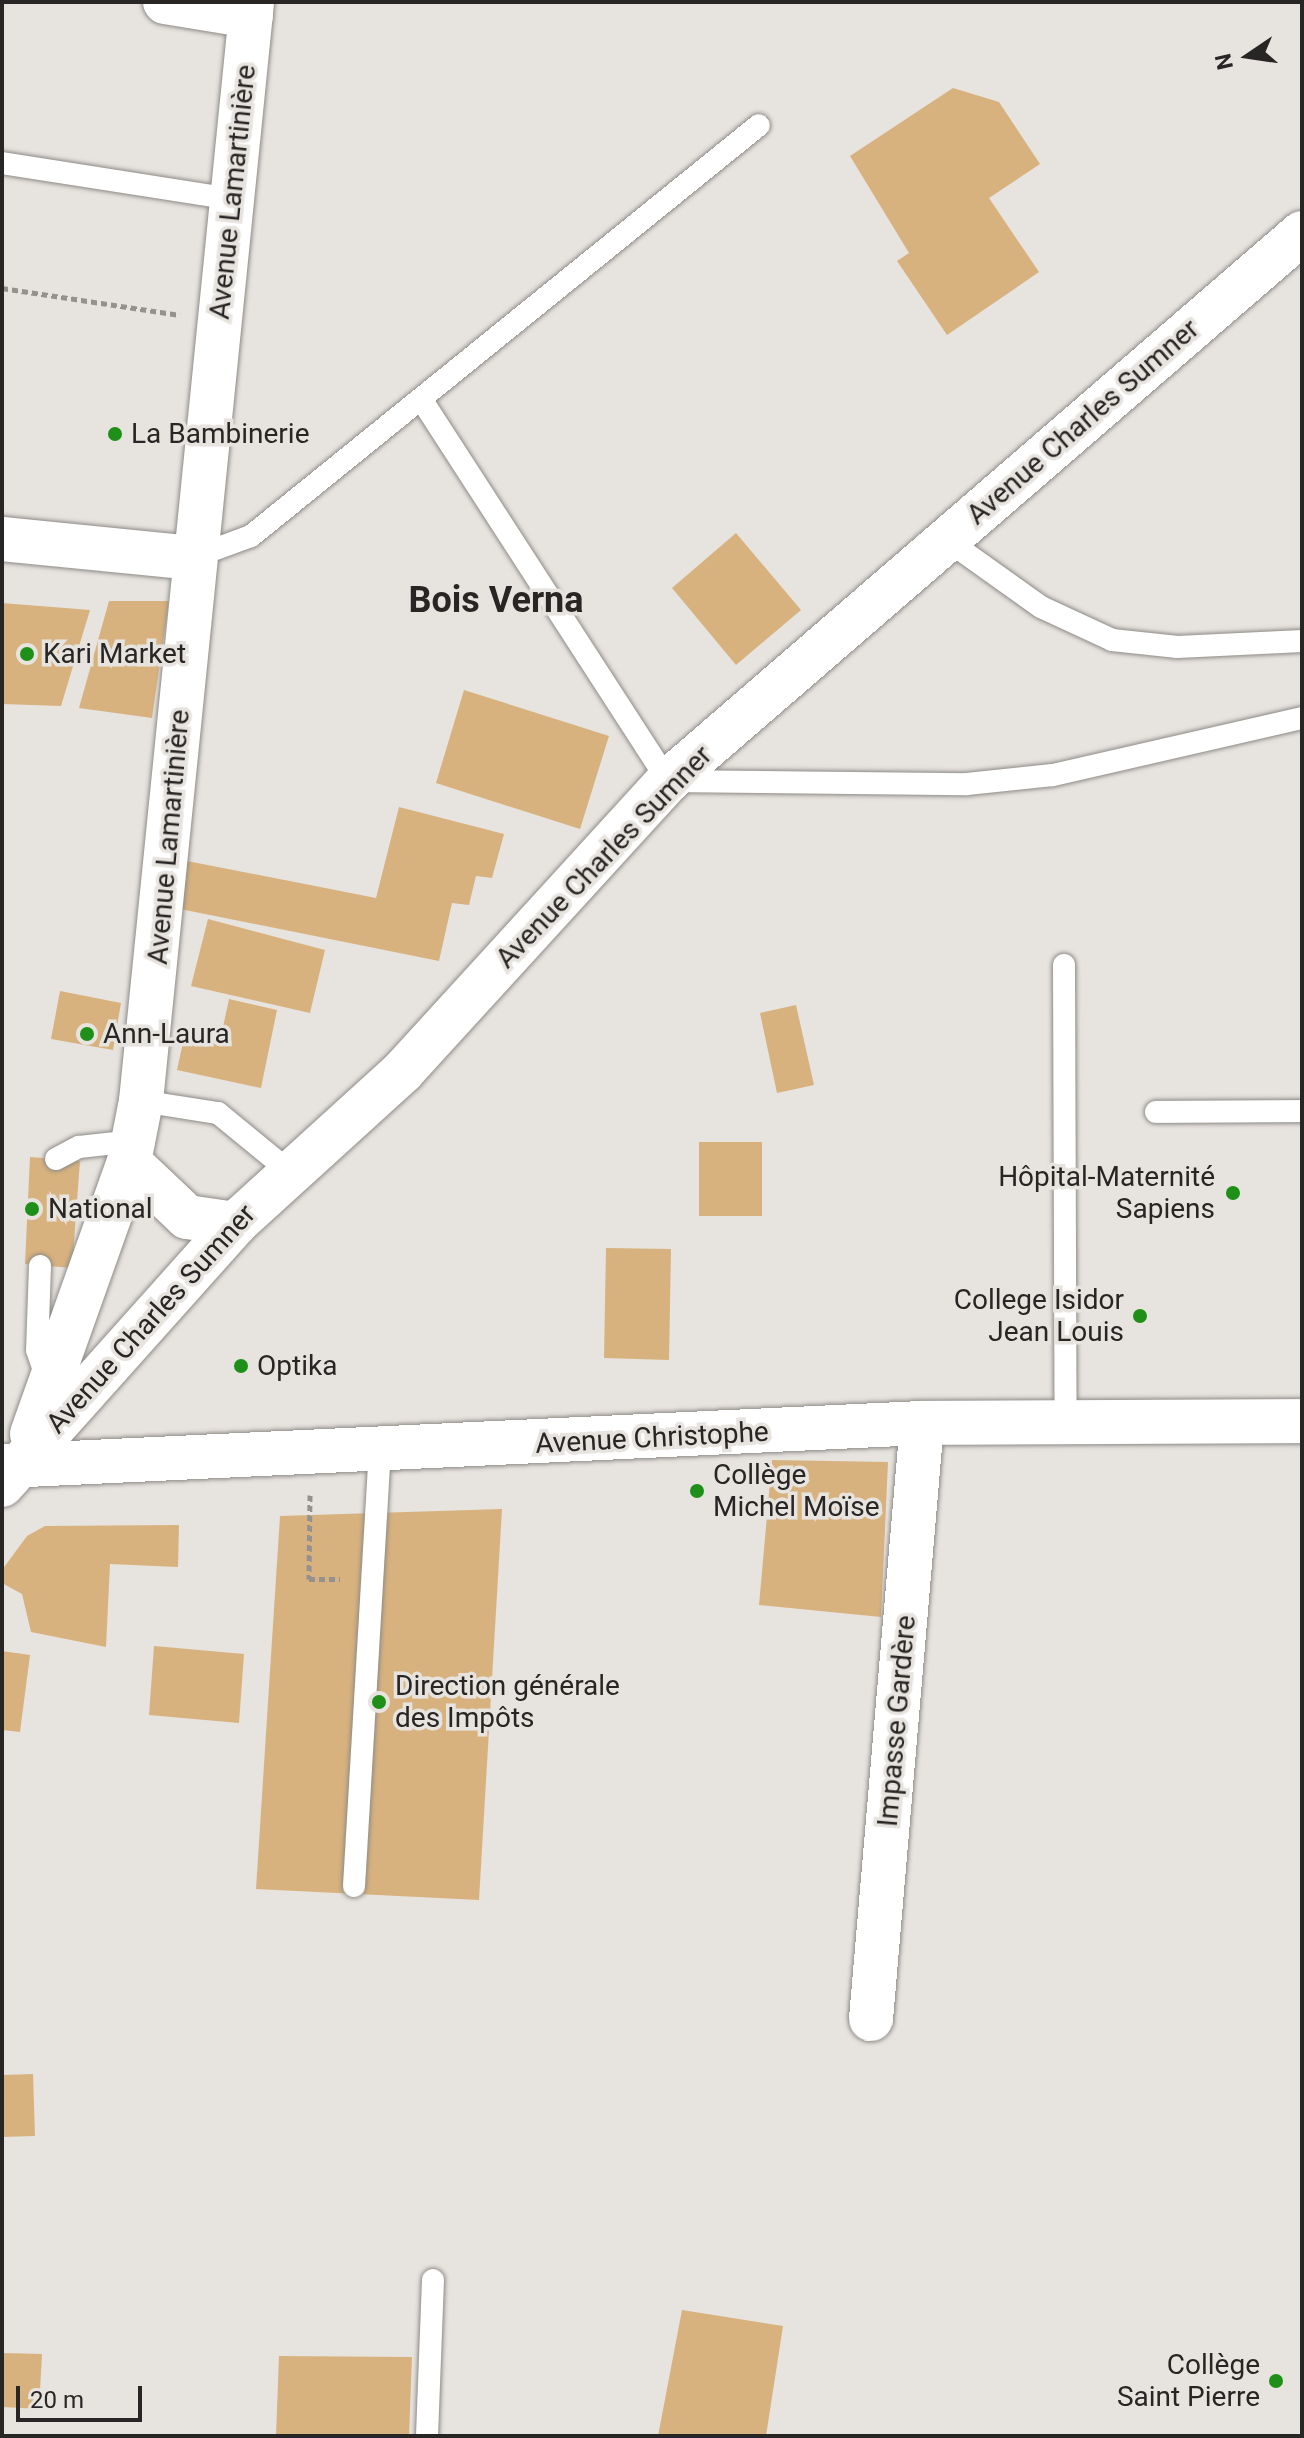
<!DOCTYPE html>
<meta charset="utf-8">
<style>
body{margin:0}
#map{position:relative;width:1304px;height:2438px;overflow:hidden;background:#e7e3df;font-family:Roboto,sans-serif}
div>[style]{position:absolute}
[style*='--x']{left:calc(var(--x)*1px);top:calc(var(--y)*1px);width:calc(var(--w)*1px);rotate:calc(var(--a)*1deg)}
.building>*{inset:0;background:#d8b27e}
.path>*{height:5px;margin-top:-2.5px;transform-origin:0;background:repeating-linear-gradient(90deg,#94918e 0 6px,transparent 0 10px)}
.roads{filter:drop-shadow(0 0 2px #8e8b87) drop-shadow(0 0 2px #8e8b87)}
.lane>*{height:22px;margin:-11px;padding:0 11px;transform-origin:11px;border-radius:11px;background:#fff}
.street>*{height:44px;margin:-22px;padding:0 22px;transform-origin:22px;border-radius:22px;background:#fff}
.secondary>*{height:44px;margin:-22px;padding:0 22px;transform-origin:22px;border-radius:22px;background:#fff}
.dots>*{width:22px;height:22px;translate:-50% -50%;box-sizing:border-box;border:4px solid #e7e3df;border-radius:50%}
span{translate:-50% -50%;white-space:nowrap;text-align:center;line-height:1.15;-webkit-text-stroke:7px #e7e3df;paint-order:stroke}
.street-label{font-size:28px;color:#282625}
.poi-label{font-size:28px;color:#282625}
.left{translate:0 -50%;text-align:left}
.right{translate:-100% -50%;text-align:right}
.district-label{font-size:36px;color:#282625;font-weight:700}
.frame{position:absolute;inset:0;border:4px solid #282625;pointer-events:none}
.north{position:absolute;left:1208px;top:16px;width:80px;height:80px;-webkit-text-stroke:6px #e7e3df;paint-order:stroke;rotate:257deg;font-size:22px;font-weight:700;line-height:32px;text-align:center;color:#282625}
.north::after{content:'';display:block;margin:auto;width:28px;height:36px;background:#282625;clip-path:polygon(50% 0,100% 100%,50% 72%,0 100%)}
.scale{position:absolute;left:16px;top:2386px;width:126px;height:36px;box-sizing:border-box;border:4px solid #282625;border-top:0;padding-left:10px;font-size:24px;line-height:28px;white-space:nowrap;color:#282625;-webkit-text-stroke:6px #e7e3df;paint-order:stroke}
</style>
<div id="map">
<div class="building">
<div style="clip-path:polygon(953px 88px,999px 102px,1040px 164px,989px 198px,1039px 272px,947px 335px,897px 261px,909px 253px,850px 156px)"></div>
<div style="clip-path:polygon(736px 533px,801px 610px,736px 665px,672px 588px)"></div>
<div style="clip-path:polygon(109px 601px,169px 601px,152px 718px,79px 708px)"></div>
<div style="clip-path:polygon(2px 603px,90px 610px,61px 706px,2px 704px)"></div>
<div style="clip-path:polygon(464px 690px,609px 736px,580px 829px,436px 783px)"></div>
<div style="clip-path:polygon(399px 807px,504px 834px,492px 878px,476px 876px,469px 905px,452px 903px,439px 961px,180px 909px,187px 861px,376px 898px)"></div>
<div style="clip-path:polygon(208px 919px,325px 950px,310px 1013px,191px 986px)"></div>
<div style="clip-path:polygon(60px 991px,121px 1003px,113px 1050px,51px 1039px)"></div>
<div style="clip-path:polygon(229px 999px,277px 1010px,261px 1088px,177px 1070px,185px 1033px,220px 1041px)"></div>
<div style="clip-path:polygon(796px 1005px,814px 1085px,777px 1093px,760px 1013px)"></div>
<div style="clip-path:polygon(699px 1142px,762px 1142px,762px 1216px,699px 1216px)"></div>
<div style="clip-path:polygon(30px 1157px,80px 1161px,72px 1268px,25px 1264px)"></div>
<div style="clip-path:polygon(606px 1248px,671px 1249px,669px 1360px,604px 1358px)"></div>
<div style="clip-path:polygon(772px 1460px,888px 1462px,881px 1617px,759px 1605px)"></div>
<div style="clip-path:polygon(502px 1509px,479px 1900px,256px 1889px,280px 1516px)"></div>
<div style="clip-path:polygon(179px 1525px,178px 1567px,110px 1564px,106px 1647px,31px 1632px,22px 1594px,2px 1583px,2px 1570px,27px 1536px,45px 1526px)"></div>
<div style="clip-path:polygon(154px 1646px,244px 1654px,239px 1723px,149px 1715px)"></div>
<div style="clip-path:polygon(2px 1651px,30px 1655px,20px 1732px,2px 1730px)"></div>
<div style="clip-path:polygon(33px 2074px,35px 2136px,2px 2137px,2px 2075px)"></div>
<div style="clip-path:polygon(682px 2310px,783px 2326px,766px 2436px,658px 2436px)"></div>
<div style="clip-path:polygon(2px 2353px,42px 2354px,39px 2409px,2px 2407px)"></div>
<div style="clip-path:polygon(279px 2356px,412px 2357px,409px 2436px,276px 2436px)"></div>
</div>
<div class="path">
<div style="--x:2;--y:288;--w:180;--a:8.6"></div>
<div style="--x:310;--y:1495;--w:84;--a:90.7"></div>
<div style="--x:309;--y:1579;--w:31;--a:0"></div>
</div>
<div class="roads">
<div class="lane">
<div style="--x:2;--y:163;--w:233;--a:8.9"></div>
<div style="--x:423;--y:402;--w:451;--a:57.1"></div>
<div style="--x:668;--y:781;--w:299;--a:0.6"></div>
<div style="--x:967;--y:784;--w:86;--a:-6"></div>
<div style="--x:1053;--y:775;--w:255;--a:-12.9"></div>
<div style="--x:947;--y:540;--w:115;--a:35.5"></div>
<div style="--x:1041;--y:607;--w:78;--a:24.9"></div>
<div style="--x:1112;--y:640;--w:66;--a:6.1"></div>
<div style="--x:1178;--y:647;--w:124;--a:-2.8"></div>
<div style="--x:194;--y:557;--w:61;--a:-20.2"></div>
<div style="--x:251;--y:536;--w:653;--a:-38.97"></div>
<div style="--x:1064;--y:965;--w:461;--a:89.8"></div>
<div style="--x:141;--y:1101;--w:78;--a:8.9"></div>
<div style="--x:218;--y:1113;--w:93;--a:39.3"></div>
<div style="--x:1156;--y:1112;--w:146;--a:-0.4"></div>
<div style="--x:56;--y:1159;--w:26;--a:-28"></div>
<div style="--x:79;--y:1147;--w:55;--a:-6.2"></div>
<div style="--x:40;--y:1266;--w:84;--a:92"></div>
<div style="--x:37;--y:1350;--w:31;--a:71"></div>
<div style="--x:354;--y:1886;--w:434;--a:-86.6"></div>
<div style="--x:427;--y:2436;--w:156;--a:-87.8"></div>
</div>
<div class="street">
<div style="--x:165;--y:2;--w:87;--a:9.2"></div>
<div style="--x:2;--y:539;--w:191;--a:5.7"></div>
<div style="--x:871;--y:2019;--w:598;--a:-85.11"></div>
</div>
<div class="secondary">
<div style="--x:129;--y:1162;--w:80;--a:43.5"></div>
<div style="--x:187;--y:1217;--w:49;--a:8.3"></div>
<div style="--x:32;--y:1434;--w:289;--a:-70.4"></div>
<div style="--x:129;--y:1162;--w:62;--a:-78.9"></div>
<div style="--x:141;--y:1101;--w:1105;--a:-84.23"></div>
<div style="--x:6;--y:1466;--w:917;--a:-2.69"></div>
<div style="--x:922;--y:1423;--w:380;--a:-0.3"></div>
<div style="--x:2;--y:1485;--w:350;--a:-48.2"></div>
<div style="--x:235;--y:1224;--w:227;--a:-42.3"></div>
<div style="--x:403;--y:1071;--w:393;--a:-47.6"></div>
<div style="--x:668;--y:781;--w:838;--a:-40.84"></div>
</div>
</div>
<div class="dots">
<div style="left:115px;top:434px;background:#1e9019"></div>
<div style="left:27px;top:654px;background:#1e9019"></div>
<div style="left:87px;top:1034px;background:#1e9019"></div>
<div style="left:1233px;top:1193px;background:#1e9019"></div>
<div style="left:32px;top:1209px;background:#1e9019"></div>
<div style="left:1140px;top:1316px;background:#1e9019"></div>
<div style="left:241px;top:1366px;background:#1e9019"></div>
<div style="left:697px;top:1491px;background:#1e9019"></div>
<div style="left:379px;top:1702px;background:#1e9019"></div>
<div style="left:1276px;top:2381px;background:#1e9019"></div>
</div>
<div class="street-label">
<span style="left:233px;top:192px;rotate:-84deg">Avenue Lamartinière</span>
<span style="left:1083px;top:422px;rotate:-41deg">Avenue Charles Sumner</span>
<span style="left:169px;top:837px;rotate:-85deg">Avenue Lamartinière</span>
<span style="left:604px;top:857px;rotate:-46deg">Avenue Charles Sumner</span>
<span style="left:151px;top:1319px;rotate:-48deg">Avenue Charles Sumner</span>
<span style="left:652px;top:1438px;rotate:-3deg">Avenue Christophe</span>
<span style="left:897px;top:1721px;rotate:-85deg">Impasse Gardère</span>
</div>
<div class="poi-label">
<span class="left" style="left:131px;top:434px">La Bambinerie</span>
<span class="left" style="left:43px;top:654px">Kari Market</span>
<span class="left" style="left:103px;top:1034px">Ann-Laura</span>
<span class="right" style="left:1215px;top:1193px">Hôpital-Maternité<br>Sapiens</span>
<span class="left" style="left:48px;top:1209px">National</span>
<span class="right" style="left:1124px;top:1316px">College Isidor<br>Jean Louis</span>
<span class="left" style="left:257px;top:1366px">Optika</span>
<span class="left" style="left:713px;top:1491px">Collège<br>Michel Moïse</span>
<span class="left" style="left:395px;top:1702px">Direction générale<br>des Impôts</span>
<span class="right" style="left:1260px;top:2381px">Collège<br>Saint Pierre</span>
</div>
<div class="district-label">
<span style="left:496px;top:601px">Bois Verna</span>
</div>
<div class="frame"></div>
<div class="north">N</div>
<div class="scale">20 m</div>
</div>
